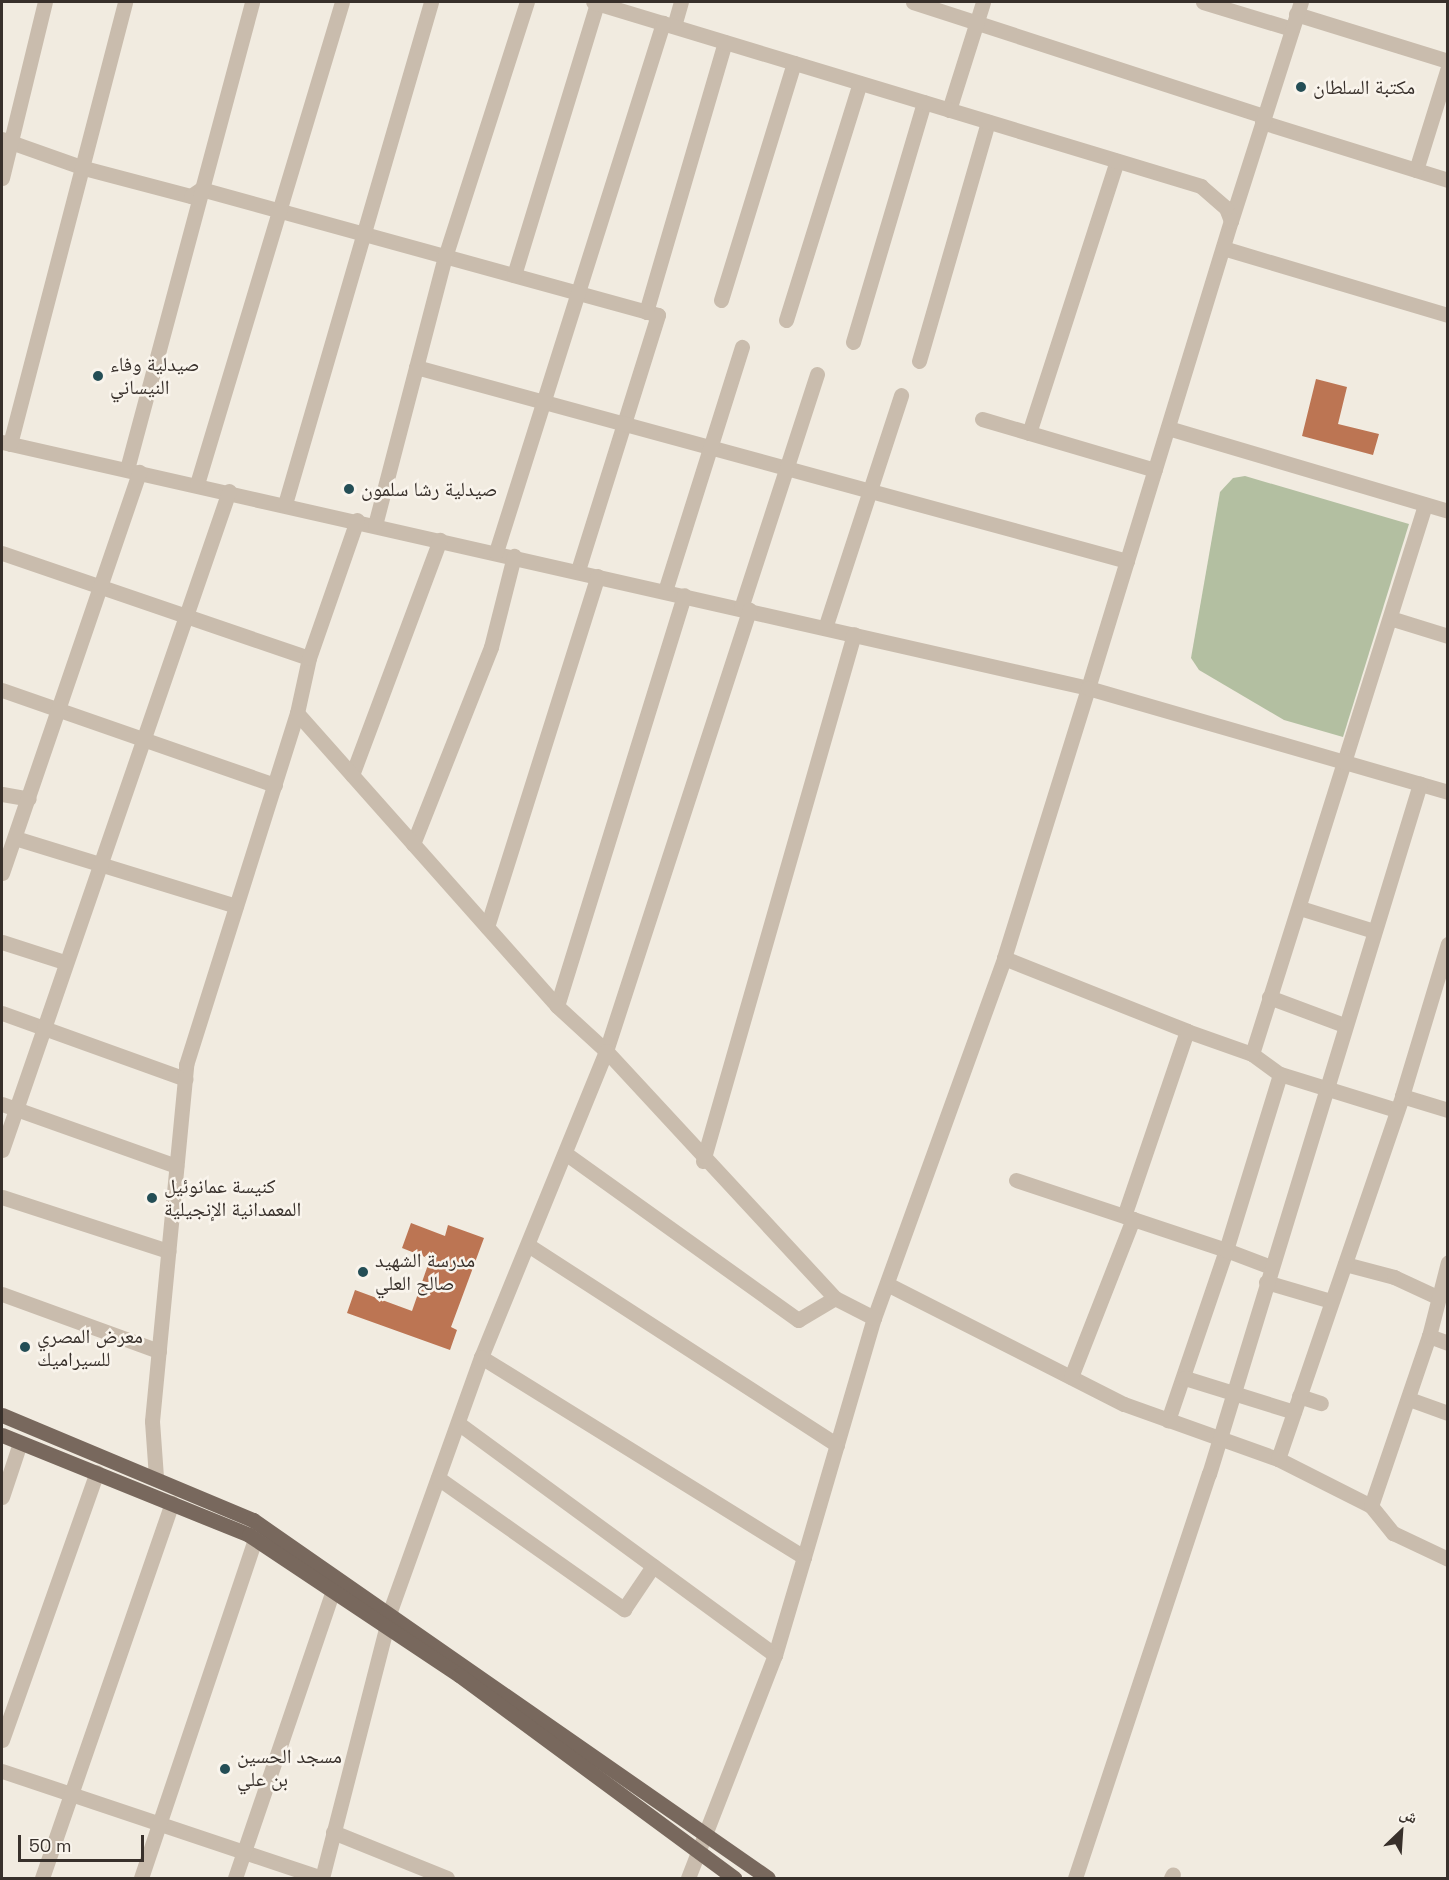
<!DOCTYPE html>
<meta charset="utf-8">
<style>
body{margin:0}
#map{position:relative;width:1449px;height:1880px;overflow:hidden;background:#f1ebe0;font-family:"Space Grotesk","Noto Naskh Arabic",sans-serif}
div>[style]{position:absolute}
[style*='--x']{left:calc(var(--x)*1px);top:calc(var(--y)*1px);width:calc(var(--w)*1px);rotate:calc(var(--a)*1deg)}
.green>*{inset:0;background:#b3bfa1}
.building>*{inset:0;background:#bc7553}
.minor>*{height:15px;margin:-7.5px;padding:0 7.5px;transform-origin:7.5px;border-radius:7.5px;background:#c9bcad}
.major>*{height:15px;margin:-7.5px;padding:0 7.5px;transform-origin:7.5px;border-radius:7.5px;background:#78685d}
.dots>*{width:16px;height:16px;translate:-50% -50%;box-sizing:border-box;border:3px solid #f9f4ec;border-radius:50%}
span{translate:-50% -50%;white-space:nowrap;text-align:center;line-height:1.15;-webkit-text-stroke:5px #f9f4ec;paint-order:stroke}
.poi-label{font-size:20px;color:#38302b}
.left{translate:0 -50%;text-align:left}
.frame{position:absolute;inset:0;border:3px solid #38302b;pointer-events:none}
.north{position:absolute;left:1371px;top:1802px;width:60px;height:60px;-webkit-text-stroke:4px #f9f4ec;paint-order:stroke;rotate:25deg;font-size:16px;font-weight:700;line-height:24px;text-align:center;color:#38302b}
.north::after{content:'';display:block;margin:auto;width:21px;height:27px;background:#38302b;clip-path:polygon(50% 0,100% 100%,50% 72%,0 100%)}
.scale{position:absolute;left:18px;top:1835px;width:126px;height:27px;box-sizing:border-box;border:3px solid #38302b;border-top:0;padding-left:8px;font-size:18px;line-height:21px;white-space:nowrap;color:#38302b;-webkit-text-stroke:4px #f9f4ec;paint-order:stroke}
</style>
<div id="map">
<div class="green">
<div style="clip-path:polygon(1245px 476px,1409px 524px,1343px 737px,1284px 720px,1199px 670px,1191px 658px,1220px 492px,1233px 478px)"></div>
</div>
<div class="building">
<div style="clip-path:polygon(1316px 379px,1347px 387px,1338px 424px,1379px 434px,1373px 455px,1302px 436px)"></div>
<div style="clip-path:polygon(411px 1223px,445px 1236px,448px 1225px,484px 1238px,451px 1327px,457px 1330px,450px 1350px,347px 1313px,355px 1290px,412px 1311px,430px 1259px,402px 1248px)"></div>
</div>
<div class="minor">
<div style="--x:913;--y:2;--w:369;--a:18"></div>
<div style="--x:1203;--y:2;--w:93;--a:16.9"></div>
<div style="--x:1296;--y:14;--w:159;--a:17.2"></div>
<div style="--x:674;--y:26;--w:25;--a:-74"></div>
<div style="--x:949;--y:110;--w:113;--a:-72.5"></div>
<div style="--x:1262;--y:122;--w:195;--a:17.3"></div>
<div style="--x:2;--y:139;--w:87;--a:19.5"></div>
<div style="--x:84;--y:168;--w:111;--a:14.7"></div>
<div style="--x:191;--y:196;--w:12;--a:-35"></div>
<div style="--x:201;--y:189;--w:474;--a:15.4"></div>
<div style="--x:658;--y:315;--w:268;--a:107.4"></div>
<div style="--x:1416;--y:170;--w:108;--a:-72.7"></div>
<div style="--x:2;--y:178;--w:181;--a:-76.3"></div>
<div style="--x:1231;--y:221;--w:230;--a:-72.3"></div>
<div style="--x:1223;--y:248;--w:235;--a:16.6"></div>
<div style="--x:514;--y:275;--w:284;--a:-73"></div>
<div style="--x:721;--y:300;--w:248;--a:-72.9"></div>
<div style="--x:646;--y:312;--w:281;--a:-73.7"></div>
<div style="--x:786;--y:320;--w:248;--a:-72.7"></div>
<div style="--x:853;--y:342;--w:250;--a:-73.5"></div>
<div style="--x:919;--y:361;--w:249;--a:-73.9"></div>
<div style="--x:416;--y:367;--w:737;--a:15.26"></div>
<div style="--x:982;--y:419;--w:180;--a:16.4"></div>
<div style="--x:1168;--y:428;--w:292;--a:16.5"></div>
<div style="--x:1029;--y:433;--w:286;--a:-72.1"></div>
<div style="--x:2;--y:442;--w:1114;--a:12.76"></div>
<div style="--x:1088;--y:688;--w:488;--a:-73"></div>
<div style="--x:1231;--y:221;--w:14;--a:-111"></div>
<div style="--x:1226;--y:208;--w:33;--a:-139"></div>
<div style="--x:1201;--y:186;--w:635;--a:-163.16"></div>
<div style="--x:10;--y:444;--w:457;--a:-75.4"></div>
<div style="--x:127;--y:469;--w:483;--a:-75"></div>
<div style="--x:197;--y:484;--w:503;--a:-73.26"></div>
<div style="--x:285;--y:504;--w:523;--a:-73.78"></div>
<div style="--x:375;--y:525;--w:277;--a:-75.4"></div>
<div style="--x:445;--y:257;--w:268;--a:-72.2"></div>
<div style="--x:496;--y:552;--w:555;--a:-72.48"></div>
<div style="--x:2;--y:553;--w:324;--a:18.9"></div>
<div style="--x:665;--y:591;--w:256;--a:-72.5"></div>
<div style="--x:741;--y:608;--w:246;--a:-72"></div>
<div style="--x:1390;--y:618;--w:61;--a:17.2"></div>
<div style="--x:825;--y:628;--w:245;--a:-71.9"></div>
<div style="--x:2;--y:690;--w:289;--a:19.2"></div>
<div style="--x:297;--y:713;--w:56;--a:-77.7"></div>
<div style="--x:309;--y:658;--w:146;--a:-70.8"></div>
<div style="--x:352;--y:775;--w:251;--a:-69.5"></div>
<div style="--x:2;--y:794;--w:27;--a:10"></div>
<div style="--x:15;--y:838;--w:231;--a:17.1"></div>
<div style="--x:413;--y:844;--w:212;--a:-68.4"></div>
<div style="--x:491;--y:647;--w:94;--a:-75.8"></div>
<div style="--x:2;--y:873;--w:424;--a:-71.1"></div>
<div style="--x:1300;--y:908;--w:77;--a:17.3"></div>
<div style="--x:487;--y:927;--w:368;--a:-72.5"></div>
<div style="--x:2;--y:942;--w:65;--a:17.9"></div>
<div style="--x:1004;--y:958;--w:197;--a:21.7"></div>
<div style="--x:1187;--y:1031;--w:195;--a:108.8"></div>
<div style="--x:1269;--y:997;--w:80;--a:20.5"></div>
<div style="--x:557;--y:1006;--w:430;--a:-72.8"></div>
<div style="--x:2;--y:1013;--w:195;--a:19.8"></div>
<div style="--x:1187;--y:1031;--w:69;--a:19.5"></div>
<div style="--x:1252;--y:1054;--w:34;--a:36"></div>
<div style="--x:1280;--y:1074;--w:121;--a:17.2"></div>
<div style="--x:1252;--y:1054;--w:576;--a:-72.51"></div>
<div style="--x:1402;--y:1096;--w:48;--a:16.9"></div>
<div style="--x:2;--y:1104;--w:185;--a:19.6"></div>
<div style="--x:2;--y:1150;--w:697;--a:-70.99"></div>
<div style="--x:565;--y:1153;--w:287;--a:35.6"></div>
<div style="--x:798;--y:1320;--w:43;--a:-30.7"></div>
<div style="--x:703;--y:1161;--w:548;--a:-74.01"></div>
<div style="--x:1016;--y:1180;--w:221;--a:18.4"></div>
<div style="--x:1226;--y:1250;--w:180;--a:108.8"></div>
<div style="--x:2;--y:1197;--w:175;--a:18"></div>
<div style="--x:528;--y:1245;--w:368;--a:32.9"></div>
<div style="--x:1345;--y:1264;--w:51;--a:14.9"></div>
<div style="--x:1394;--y:1277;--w:47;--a:24.9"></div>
<div style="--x:1271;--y:1267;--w:48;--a:-159.3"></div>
<div style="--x:1226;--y:1250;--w:184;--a:-72.9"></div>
<div style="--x:1266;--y:1282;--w:68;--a:16.3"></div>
<div style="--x:889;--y:1285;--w:263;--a:26.9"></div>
<div style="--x:1124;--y:1404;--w:164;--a:19.7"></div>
<div style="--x:1278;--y:1459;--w:104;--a:26.8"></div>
<div style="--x:1371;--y:1506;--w:35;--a:51"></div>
<div style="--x:1393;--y:1533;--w:61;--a:25.3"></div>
<div style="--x:2;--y:1294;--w:167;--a:20"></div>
<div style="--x:874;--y:1318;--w:383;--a:-70.1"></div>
<div style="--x:1004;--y:958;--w:283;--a:-72.7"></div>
<div style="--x:1088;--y:688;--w:375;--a:16.1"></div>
<div style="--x:1429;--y:1336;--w:20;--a:20"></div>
<div style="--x:481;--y:1357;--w:380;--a:31.8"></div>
<div style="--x:804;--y:1557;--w:249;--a:-73.7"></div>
<div style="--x:874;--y:1318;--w:44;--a:-152.9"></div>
<div style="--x:835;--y:1298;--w:337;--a:-132.8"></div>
<div style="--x:606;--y:1051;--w:464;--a:-72"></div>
<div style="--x:1071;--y:1377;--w:170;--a:-68.6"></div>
<div style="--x:1185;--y:1378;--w:114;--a:17.3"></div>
<div style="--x:1299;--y:1396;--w:23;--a:18"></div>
<div style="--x:1409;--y:1399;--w:41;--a:19.7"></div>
<div style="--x:458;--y:1423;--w:393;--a:36.2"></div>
<div style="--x:775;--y:1655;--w:102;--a:-73.5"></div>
<div style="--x:1278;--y:1459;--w:384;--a:-71.1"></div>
<div style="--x:1402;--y:1096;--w:159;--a:-73.2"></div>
<div style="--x:156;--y:1477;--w:56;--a:-94.1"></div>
<div style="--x:152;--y:1421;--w:358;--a:-84.5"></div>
<div style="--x:186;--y:1065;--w:369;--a:-72.5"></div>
<div style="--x:297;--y:713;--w:392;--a:48.4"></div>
<div style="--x:557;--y:1006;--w:67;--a:42.6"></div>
<div style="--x:606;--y:1051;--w:331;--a:112.2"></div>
<div style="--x:481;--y:1357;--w:282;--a:109.7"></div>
<div style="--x:438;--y:1478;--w:228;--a:35.2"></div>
<div style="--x:624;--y:1609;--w:52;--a:-56"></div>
<div style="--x:2;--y:1497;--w:57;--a:-71.6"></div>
<div style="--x:1371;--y:1506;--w:180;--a:-71.2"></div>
<div style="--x:1429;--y:1336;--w:76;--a:-75.6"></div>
<div style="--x:2;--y:1740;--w:284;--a:-70.5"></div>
<div style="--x:2;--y:1771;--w:337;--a:18.5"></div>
<div style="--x:333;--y:1832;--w:123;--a:22"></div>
<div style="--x:42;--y:1878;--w:397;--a:-70.9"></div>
<div style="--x:141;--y:1878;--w:358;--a:-71.4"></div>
<div style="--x:235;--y:1878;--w:306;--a:-71.2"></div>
<div style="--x:322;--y:1878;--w:262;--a:-75.6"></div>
<div style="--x:688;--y:1878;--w:239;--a:-68.7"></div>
<div style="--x:1075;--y:1878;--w:426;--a:-71.7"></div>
<div style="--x:1209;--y:1474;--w:722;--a:-73"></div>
<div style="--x:1171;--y:1878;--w:4;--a:-63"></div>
</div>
<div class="major">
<div style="--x:2;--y:1415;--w:272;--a:22.7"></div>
<div style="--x:253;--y:1520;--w:627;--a:34.8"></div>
<div style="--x:2;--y:1435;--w:266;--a:22"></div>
<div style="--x:249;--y:1535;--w:252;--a:33.7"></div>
<div style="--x:459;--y:1675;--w:342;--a:36.4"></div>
</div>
<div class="dots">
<div style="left:1301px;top:87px;background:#244e56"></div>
<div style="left:98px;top:376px;background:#244e56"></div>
<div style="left:349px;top:489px;background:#244e56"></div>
<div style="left:152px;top:1198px;background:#244e56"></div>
<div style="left:363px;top:1272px;background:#244e56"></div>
<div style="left:25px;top:1347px;background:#244e56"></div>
<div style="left:225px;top:1769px;background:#244e56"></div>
</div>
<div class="poi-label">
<span class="left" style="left:1313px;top:87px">مكتبة السلطان</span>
<span class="left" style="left:110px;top:376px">صيدلية وفاء<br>النيساني</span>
<span class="left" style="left:361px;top:489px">صيدلية رشا سلمون</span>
<span class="left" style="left:164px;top:1198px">كنيسة عمانوئيل<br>المعمدانية الإنجيلية</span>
<span class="left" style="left:375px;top:1272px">مدرسة الشهيد<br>صالح العلي</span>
<span class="left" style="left:37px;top:1348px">معرض المصري<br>للسيراميك</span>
<span class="left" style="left:237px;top:1768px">مسجد الحسين<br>بن علي</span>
</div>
<div class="frame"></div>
<div class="north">ش</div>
<div class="scale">50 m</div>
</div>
